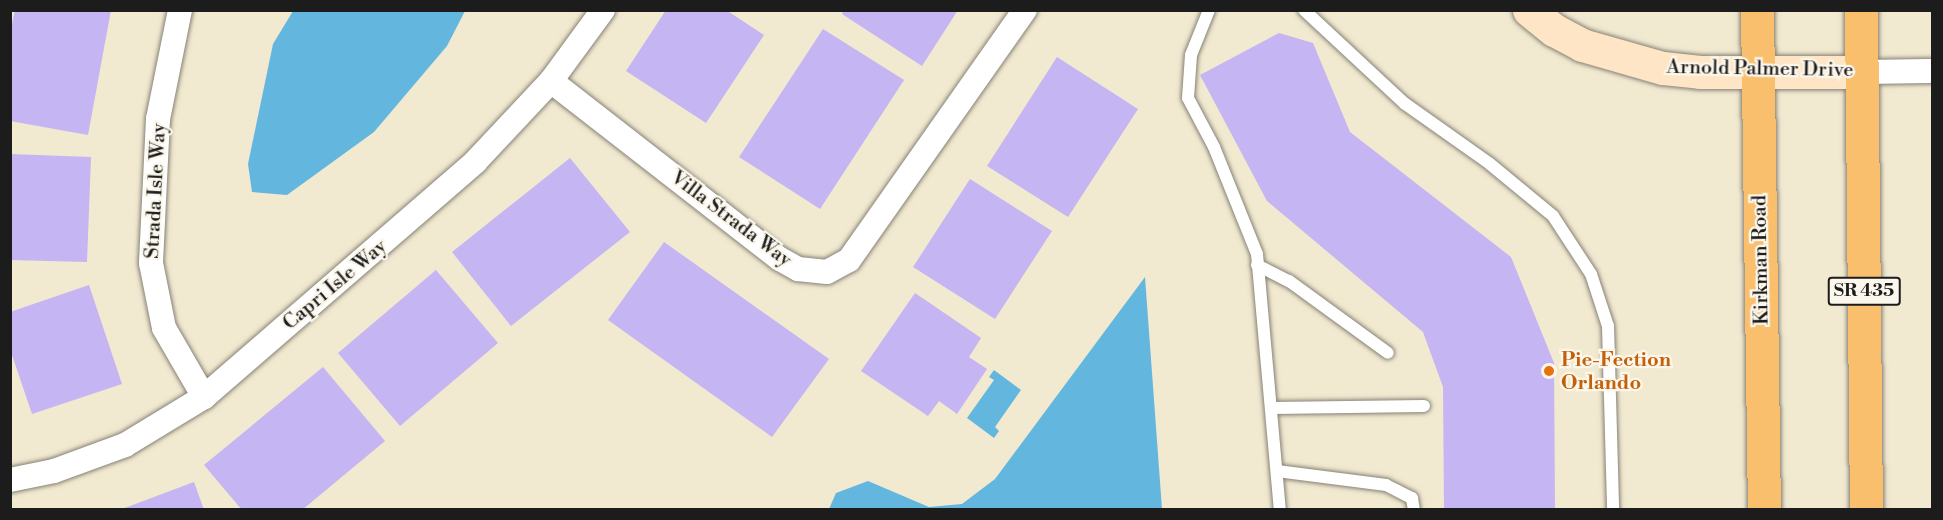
<!DOCTYPE html>
<style>
body{margin:0}
#map{position:relative;width:1943px;height:520px;overflow:hidden;background:#f1e9d0;font-family:"Libre Bodoni",serif}
div>[style]{position:absolute}
[style*='--x']{left:calc(var(--x)*1px);top:calc(var(--y)*1px);width:calc(var(--w)*1px);rotate:calc(var(--a)*1deg)}
.water>*{inset:0;background:#63b7df}
.building>*{inset:0;background:#c5b5f2}
.roads{filter:drop-shadow(0 0 2px #868276) drop-shadow(0 0 2px #868276)}
.lane>*{height:12px;margin:-6px;padding:0 6px;transform-origin:6px;border-radius:6px;background:#fff}
.street>*{height:24px;margin:-12px;padding:0 12px;transform-origin:12px;border-radius:12px;background:#fff}
.secondary>*{height:33px;margin:-16.5px;padding:0 16.5px;transform-origin:16.5px;border-radius:16.5px;background:#fde5c5}
.primary>*{height:33px;margin:-16.5px;padding:0 16.5px;transform-origin:16.5px;border-radius:16.5px;background:#f9bf6d}
.dots>*{width:16px;height:16px;translate:-50% -50%;box-sizing:border-box;border:3px solid #fbf7ec;border-radius:50%}
span{translate:-50% -50%;white-space:nowrap;text-align:center;line-height:1.15;-webkit-text-stroke:4.5px #fbf7ec;paint-order:stroke}
.shield-label span{padding:2px 4px;background:#fbf7ec;border:2px solid;border-radius:4px;-webkit-text-stroke-width:0}
.shield-label{font-size:18px;color:#1c1c1c;font-weight:700}
.street-label{font-size:20px;color:#1c1c1c}
.food-label{font-size:20px;color:#c56008;font-weight:700}
.left{translate:0 -50%;text-align:left}
.frame{position:absolute;inset:0;border:12px solid #1c1c1c;pointer-events:none}
</style>
<div id="map">
<div class="water">
<div style="clip-path:polygon(293px 11px,465px 11px,447px 46px,374px 132px,287px 195px,252px 192px,248px 164px,273px 44px)"></div>
<div style="clip-path:polygon(1145px 277px,1162px 509px,829px 509px,836px 493px,868px 481px,929px 507px,962px 504px,995px 479px)"></div>
<div style="clip-path:polygon(994px 370px,1021px 390px,995px 427px,999px 431px,994px 438px,967px 418px,994px 380px,989px 377px)"></div>
</div>
<div class="building">
<div style="clip-path:polygon(15px 10px,111px 10px,88px 135px,10px 121px,10px 33px)"></div>
<div style="clip-path:polygon(666px 10px,726px 10px,764px 35px,706px 123px,626px 71px)"></div>
<div style="clip-path:polygon(844px 10px,958px 10px,922px 66px,842px 14px)"></div>
<div style="clip-path:polygon(823px 29px,904px 80px,820px 209px,739px 157px)"></div>
<div style="clip-path:polygon(1279px 33px,1313px 43px,1350px 132px,1511px 257px,1554px 363px,1555px 510px,1444px 510px,1443px 387px,1423px 332px,1267px 201px,1200px 75px)"></div>
<div style="clip-path:polygon(1057px 57px,1138px 109px,1068px 217px,987px 166px)"></div>
<div style="clip-path:polygon(10px 154px,91px 157px,87px 262px,10px 260px)"></div>
<div style="clip-path:polygon(570px 158px,630px 232px,511px 326px,452px 252px)"></div>
<div style="clip-path:polygon(970px 179px,1052px 231px,995px 319px,913px 267px)"></div>
<div style="clip-path:polygon(664px 242px,829px 359px,772px 437px,608px 320px)"></div>
<div style="clip-path:polygon(436px 270px,498px 343px,400px 426px,338px 353px)"></div>
<div style="clip-path:polygon(89px 285px,122px 384px,32px 414px,10px 349px,10px 312px)"></div>
<div style="clip-path:polygon(915px 293px,981px 338px,969px 357px,987px 369px,957px 414px,939px 401px,928px 416px,861px 371px)"></div>
<div style="clip-path:polygon(323px 367px,385px 441px,302px 510px,242px 510px,204px 465px)"></div>
<div style="clip-path:polygon(194px 482px,204px 510px,122px 510px,122px 509px)"></div>
</div>
<div class="roads">
<div class="lane">
<div style="--x:1209;--y:10;--w:48;--a:111.8"></div>
<div style="--x:1191;--y:55;--w:43;--a:94"></div>
<div style="--x:1188;--y:98;--w:55;--a:62"></div>
<div style="--x:1214;--y:147;--w:115;--a:68.1"></div>
<div style="--x:1257;--y:254;--w:257;--a:84.9"></div>
<div style="--x:1304;--y:10;--w:137;--a:42.9"></div>
<div style="--x:1404;--y:103;--w:105;--a:35.3"></div>
<div style="--x:1490;--y:164;--w:82;--a:39.5"></div>
<div style="--x:1553;--y:216;--w:69;--a:56.8"></div>
<div style="--x:1591;--y:274;--w:55;--a:71.9"></div>
<div style="--x:1608;--y:326;--w:184;--a:88.4"></div>
<div style="--x:1257;--y:265;--w:36;--a:27"></div>
<div style="--x:1289;--y:281;--w:122;--a:36"></div>
<div style="--x:1273;--y:408;--w:151;--a:-0.8"></div>
<div style="--x:1277;--y:471;--w:110;--a:7.3"></div>
<div style="--x:1386;--y:485;--w:29;--a:27"></div>
<div style="--x:1412;--y:498;--w:12;--a:81"></div>
</div>
<div class="street">
<div style="--x:180;--y:10;--w:111;--a:101.4"></div>
<div style="--x:158;--y:119;--w:144;--a:92.8"></div>
<div style="--x:151;--y:263;--w:66;--a:78.7"></div>
<div style="--x:164;--y:328;--w:80;--a:59.9"></div>
<div style="--x:1861;--y:72;--w:71;--a:-0.8"></div>
<div style="--x:551;--y:81;--w:290;--a:37.9"></div>
<div style="--x:780;--y:259;--w:21;--a:29"></div>
<div style="--x:798;--y:269;--w:29;--a:6"></div>
<div style="--x:827;--y:272;--w:25;--a:-29"></div>
<div style="--x:849;--y:260;--w:306;--a:-54.9"></div>
<div style="--x:10;--y:480;--w:45;--a:-11.6"></div>
<div style="--x:54;--y:471;--w:76;--a:-20.1"></div>
<div style="--x:125;--y:445;--w:92;--a:-31.3"></div>
<div style="--x:204;--y:397;--w:359;--a:-40.9"></div>
<div style="--x:475;--y:162;--w:111;--a:-46.8"></div>
<div style="--x:551;--y:81;--w:88;--a:-53.8"></div>
</div>
<div class="secondary">
<div style="--x:1529;--y:10;--w:32;--a:39"></div>
<div style="--x:1554;--y:30;--w:32;--a:28"></div>
<div style="--x:1582;--y:45;--w:84;--a:15.9"></div>
<div style="--x:1663;--y:68;--w:37;--a:6"></div>
<div style="--x:1700;--y:72;--w:161;--a:0"></div>
</div>
<div class="primary">
<div style="--x:1757;--y:10;--w:500;--a:89.2"></div>
<div style="--x:1861;--y:10;--w:500;--a:89.43"></div>
</div>
</div>
<div class="dots">
<div style="left:1549px;top:371px;background:#e8710a"></div>
</div>
<div class="shield-label">
<span style="left:1864px;top:291px">SR 435</span>
</div>
<div class="street-label">
<span style="left:1760px;top:69px;rotate:1deg">Arnold Palmer Drive</span>
<span style="left:156px;top:191px;rotate:-87deg">Strada Isle Way</span>
<span style="left:731px;top:219px;rotate:37deg">Villa Strada Way</span>
<span style="left:1761px;top:260px;rotate:-91deg">Kirkman Road</span>
<span style="left:335px;top:285px;rotate:-40deg">Capri Isle Way</span>
</div>
<div class="food-label">
<span class="left" style="left:1561px;top:372px">Pie-Fection<br>Orlando</span>
</div>
<div class="frame"></div>
</div>
